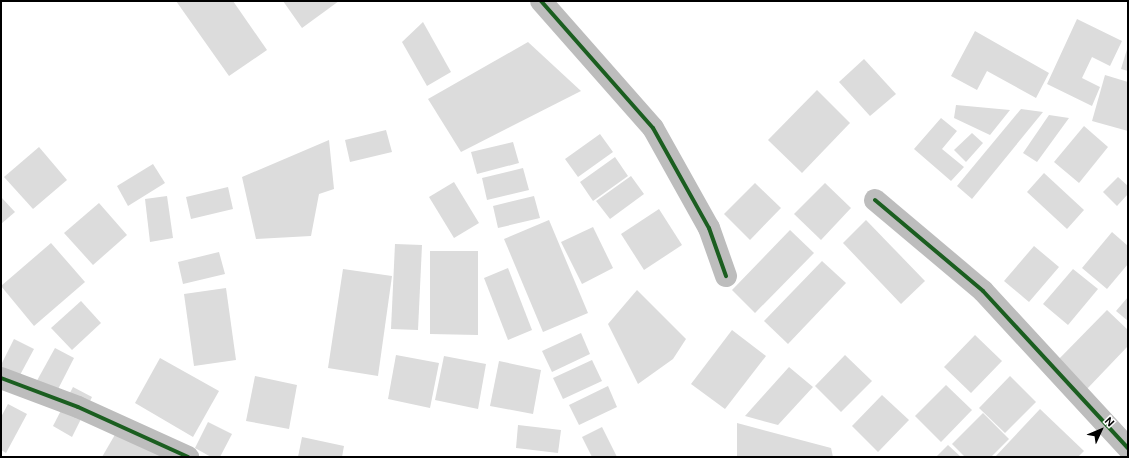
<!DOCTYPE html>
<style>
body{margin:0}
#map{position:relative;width:1129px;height:458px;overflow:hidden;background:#fff;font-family:"DM Sans",sans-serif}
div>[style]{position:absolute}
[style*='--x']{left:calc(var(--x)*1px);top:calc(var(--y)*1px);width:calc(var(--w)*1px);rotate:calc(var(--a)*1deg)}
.building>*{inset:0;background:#dcdcdc}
.street>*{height:22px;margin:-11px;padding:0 11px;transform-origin:11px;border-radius:11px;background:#bdbdbd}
.cycleway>*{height:4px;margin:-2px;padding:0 2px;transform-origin:2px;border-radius:2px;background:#1b5e20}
span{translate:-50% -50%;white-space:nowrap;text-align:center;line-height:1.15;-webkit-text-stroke:3.5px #fff;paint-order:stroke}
.frame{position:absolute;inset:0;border:2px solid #000;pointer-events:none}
.north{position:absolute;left:1081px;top:410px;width:40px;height:40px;-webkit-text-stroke:3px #fff;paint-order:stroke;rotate:46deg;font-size:11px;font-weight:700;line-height:16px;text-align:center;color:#000}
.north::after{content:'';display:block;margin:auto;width:14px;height:18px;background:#000;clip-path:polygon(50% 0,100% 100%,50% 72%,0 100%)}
</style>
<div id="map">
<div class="building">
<div style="clip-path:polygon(176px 1px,233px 1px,267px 50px,229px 76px)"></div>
<div style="clip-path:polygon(283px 1px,339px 1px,302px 28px)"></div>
<div style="clip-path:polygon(1077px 19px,1122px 41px,1110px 66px,1092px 57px,1082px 78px,1100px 87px,1092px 106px,1047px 84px)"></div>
<div style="clip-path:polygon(423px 22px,451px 72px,427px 86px,402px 42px)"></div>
<div style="clip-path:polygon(975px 31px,1049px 73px,1036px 98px,987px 71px,977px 90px,951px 76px)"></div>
<div style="clip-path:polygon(528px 42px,581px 91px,461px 152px,428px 99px)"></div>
<div style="clip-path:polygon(1128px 46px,1128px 71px,1121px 69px)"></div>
<div style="clip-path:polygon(864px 59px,896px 94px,870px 116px,839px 82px)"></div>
<div style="clip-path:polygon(1105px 75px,1128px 82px,1128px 131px,1092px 121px)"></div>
<div style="clip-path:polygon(817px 90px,850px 123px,802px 173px,768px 140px)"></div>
<div style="clip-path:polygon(956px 105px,1010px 110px,990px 135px,954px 118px)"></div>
<div style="clip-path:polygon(1021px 109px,1043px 112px,972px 199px,957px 186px)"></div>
<div style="clip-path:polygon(1049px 115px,1069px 118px,1037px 162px,1023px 153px)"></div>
<div style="clip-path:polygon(941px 118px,957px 131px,942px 149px,964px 167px,951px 181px,914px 149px)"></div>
<div style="clip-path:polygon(1084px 126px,1108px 147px,1079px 183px,1054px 162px)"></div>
<div style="clip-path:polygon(386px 130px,392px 152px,350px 162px,345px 140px)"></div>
<div style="clip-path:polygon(972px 133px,983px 143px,966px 162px,954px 150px)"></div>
<div style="clip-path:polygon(600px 134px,613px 152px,578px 177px,565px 159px)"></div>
<div style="clip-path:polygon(329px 140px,334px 189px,319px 194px,311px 236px,256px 239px,242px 177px)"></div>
<div style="clip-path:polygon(513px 142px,519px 163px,477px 174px,471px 152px)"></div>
<div style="clip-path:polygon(39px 147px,67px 180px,33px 209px,4px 177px)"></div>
<div style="clip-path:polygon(615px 157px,628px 176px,593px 201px,580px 182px)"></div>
<div style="clip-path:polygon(153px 164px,165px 183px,128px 206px,117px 186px)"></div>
<div style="clip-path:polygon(523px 168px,529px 190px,487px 200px,482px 178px)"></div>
<div style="clip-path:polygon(1044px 173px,1084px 210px,1067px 229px,1027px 192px)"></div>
<div style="clip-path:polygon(631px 176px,644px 194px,610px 219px,596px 201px)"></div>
<div style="clip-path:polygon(1118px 177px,1128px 186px,1128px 194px,1117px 206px,1103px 192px)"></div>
<div style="clip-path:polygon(454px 182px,479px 223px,454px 238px,429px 197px)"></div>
<div style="clip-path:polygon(755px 183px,781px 208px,750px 240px,724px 214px)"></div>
<div style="clip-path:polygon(825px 183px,851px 208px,821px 240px,794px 214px)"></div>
<div style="clip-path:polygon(228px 187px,233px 209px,191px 219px,186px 197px)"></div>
<div style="clip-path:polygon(167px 196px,173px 238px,150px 242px,145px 199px)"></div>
<div style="clip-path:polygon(534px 196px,540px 218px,498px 228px,493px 206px)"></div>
<div style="clip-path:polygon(1px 197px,15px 212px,1px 224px)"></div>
<div style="clip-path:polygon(99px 203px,127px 235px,93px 265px,64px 233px)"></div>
<div style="clip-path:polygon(659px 209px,682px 245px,644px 270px,621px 234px)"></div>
<div style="clip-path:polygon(549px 220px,588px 313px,543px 332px,504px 239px)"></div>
<div style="clip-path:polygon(866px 220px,925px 281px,901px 304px,843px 243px)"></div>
<div style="clip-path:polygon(593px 227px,613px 268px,582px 284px,561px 242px)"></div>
<div style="clip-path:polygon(790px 230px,814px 253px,755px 313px,732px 290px)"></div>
<div style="clip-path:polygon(1112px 232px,1128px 246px,1128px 264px,1107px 289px,1082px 268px)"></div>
<div style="clip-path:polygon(51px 243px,85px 282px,34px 326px,1px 286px)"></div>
<div style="clip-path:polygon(395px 244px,422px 245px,418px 330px,391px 329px)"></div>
<div style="clip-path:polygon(1034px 246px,1059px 267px,1029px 302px,1004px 281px)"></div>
<div style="clip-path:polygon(430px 251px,478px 251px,478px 335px,430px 334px)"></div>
<div style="clip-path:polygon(219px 252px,225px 274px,183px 284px,178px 262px)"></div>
<div style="clip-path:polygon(822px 261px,846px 283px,788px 344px,764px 321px)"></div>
<div style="clip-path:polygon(508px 268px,532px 330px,508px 340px,484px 278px)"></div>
<div style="clip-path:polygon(343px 269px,392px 276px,378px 376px,328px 368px)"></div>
<div style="clip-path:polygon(1073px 269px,1098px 289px,1068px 325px,1043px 304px)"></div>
<div style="clip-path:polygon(226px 288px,236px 360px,194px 366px,184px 294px)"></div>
<div style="clip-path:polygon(637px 290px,686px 339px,673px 359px,638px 384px,608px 324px)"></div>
<div style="clip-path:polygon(1128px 297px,1128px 321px,1116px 311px)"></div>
<div style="clip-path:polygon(81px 301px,101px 323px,72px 350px,51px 328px)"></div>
<div style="clip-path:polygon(1107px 310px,1128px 330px,1128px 346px,1086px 390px,1056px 362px)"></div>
<div style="clip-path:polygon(732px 330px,766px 356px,725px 409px,691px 384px)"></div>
<div style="clip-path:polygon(581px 333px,590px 354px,552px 372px,542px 351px)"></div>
<div style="clip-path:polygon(975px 335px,1002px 361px,971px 393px,944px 367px)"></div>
<div style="clip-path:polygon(14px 339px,34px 349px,13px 388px,1px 382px,1px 365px)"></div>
<div style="clip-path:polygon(55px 348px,74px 358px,54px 397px,34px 386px)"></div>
<div style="clip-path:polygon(396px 355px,439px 363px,430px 408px,388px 399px)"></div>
<div style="clip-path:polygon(845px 355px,872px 381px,841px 412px,815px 386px)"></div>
<div style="clip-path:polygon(444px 356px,486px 364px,478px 409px,435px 400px)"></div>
<div style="clip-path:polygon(160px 358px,219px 391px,193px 437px,135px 403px)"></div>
<div style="clip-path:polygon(592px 360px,602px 381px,563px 399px,553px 378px)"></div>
<div style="clip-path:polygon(499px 361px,541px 370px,533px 414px,490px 406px)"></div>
<div style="clip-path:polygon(789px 367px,813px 387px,778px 425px,745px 416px)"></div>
<div style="clip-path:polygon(255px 376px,297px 385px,289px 429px,246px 421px)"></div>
<div style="clip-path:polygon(1010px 376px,1036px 402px,1005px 433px,979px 408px)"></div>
<div style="clip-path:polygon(946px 385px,972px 410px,941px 442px,915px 416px)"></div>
<div style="clip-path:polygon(608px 386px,617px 407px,579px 425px,569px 405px)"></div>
<div style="clip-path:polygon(73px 387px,92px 397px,72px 437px,53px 426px)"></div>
<div style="clip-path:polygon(882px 395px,909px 420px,878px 452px,852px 426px)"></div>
<div style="clip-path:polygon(8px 404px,27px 414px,6px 453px,1px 450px,1px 417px)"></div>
<div style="clip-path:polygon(1040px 409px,1084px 451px,1078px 457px,995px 457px)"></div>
<div style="clip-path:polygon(983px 413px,1009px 439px,991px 457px,965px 457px,952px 444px)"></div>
<div style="clip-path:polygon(208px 422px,232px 434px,220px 457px,211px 457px,195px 448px)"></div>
<div style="clip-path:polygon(737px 423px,831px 448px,833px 457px,737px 457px)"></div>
<div style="clip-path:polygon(518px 425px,561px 430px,558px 453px,516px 448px)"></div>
<div style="clip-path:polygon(120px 426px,173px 457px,102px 457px)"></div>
<div style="clip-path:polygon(602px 427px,617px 457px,592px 457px,582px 437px)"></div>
<div style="clip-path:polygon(302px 437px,344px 446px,342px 457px,298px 457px)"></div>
<div style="clip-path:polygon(948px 445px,961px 457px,936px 457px)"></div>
</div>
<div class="street">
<div style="--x:541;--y:1;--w:169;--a:48.6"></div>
<div style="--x:653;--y:128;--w:115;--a:60.8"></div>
<div style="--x:709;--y:228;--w:51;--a:70.5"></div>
<div style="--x:875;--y:200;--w:141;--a:40.1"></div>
<div style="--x:983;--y:291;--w:214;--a:47.3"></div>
<div style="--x:1;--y:378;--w:82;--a:20.6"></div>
<div style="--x:78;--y:407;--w:121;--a:24.4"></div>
</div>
<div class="cycleway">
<div style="--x:541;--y:1;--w:169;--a:48.6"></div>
<div style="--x:653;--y:128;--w:115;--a:60.8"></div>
<div style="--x:709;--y:228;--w:51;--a:70.5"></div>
<div style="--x:875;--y:200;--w:141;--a:40.1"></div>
<div style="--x:983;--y:291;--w:214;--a:47.3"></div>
<div style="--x:1;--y:378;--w:82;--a:20.6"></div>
<div style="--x:78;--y:407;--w:121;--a:24.4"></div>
</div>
<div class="frame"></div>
<div class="north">N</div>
</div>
